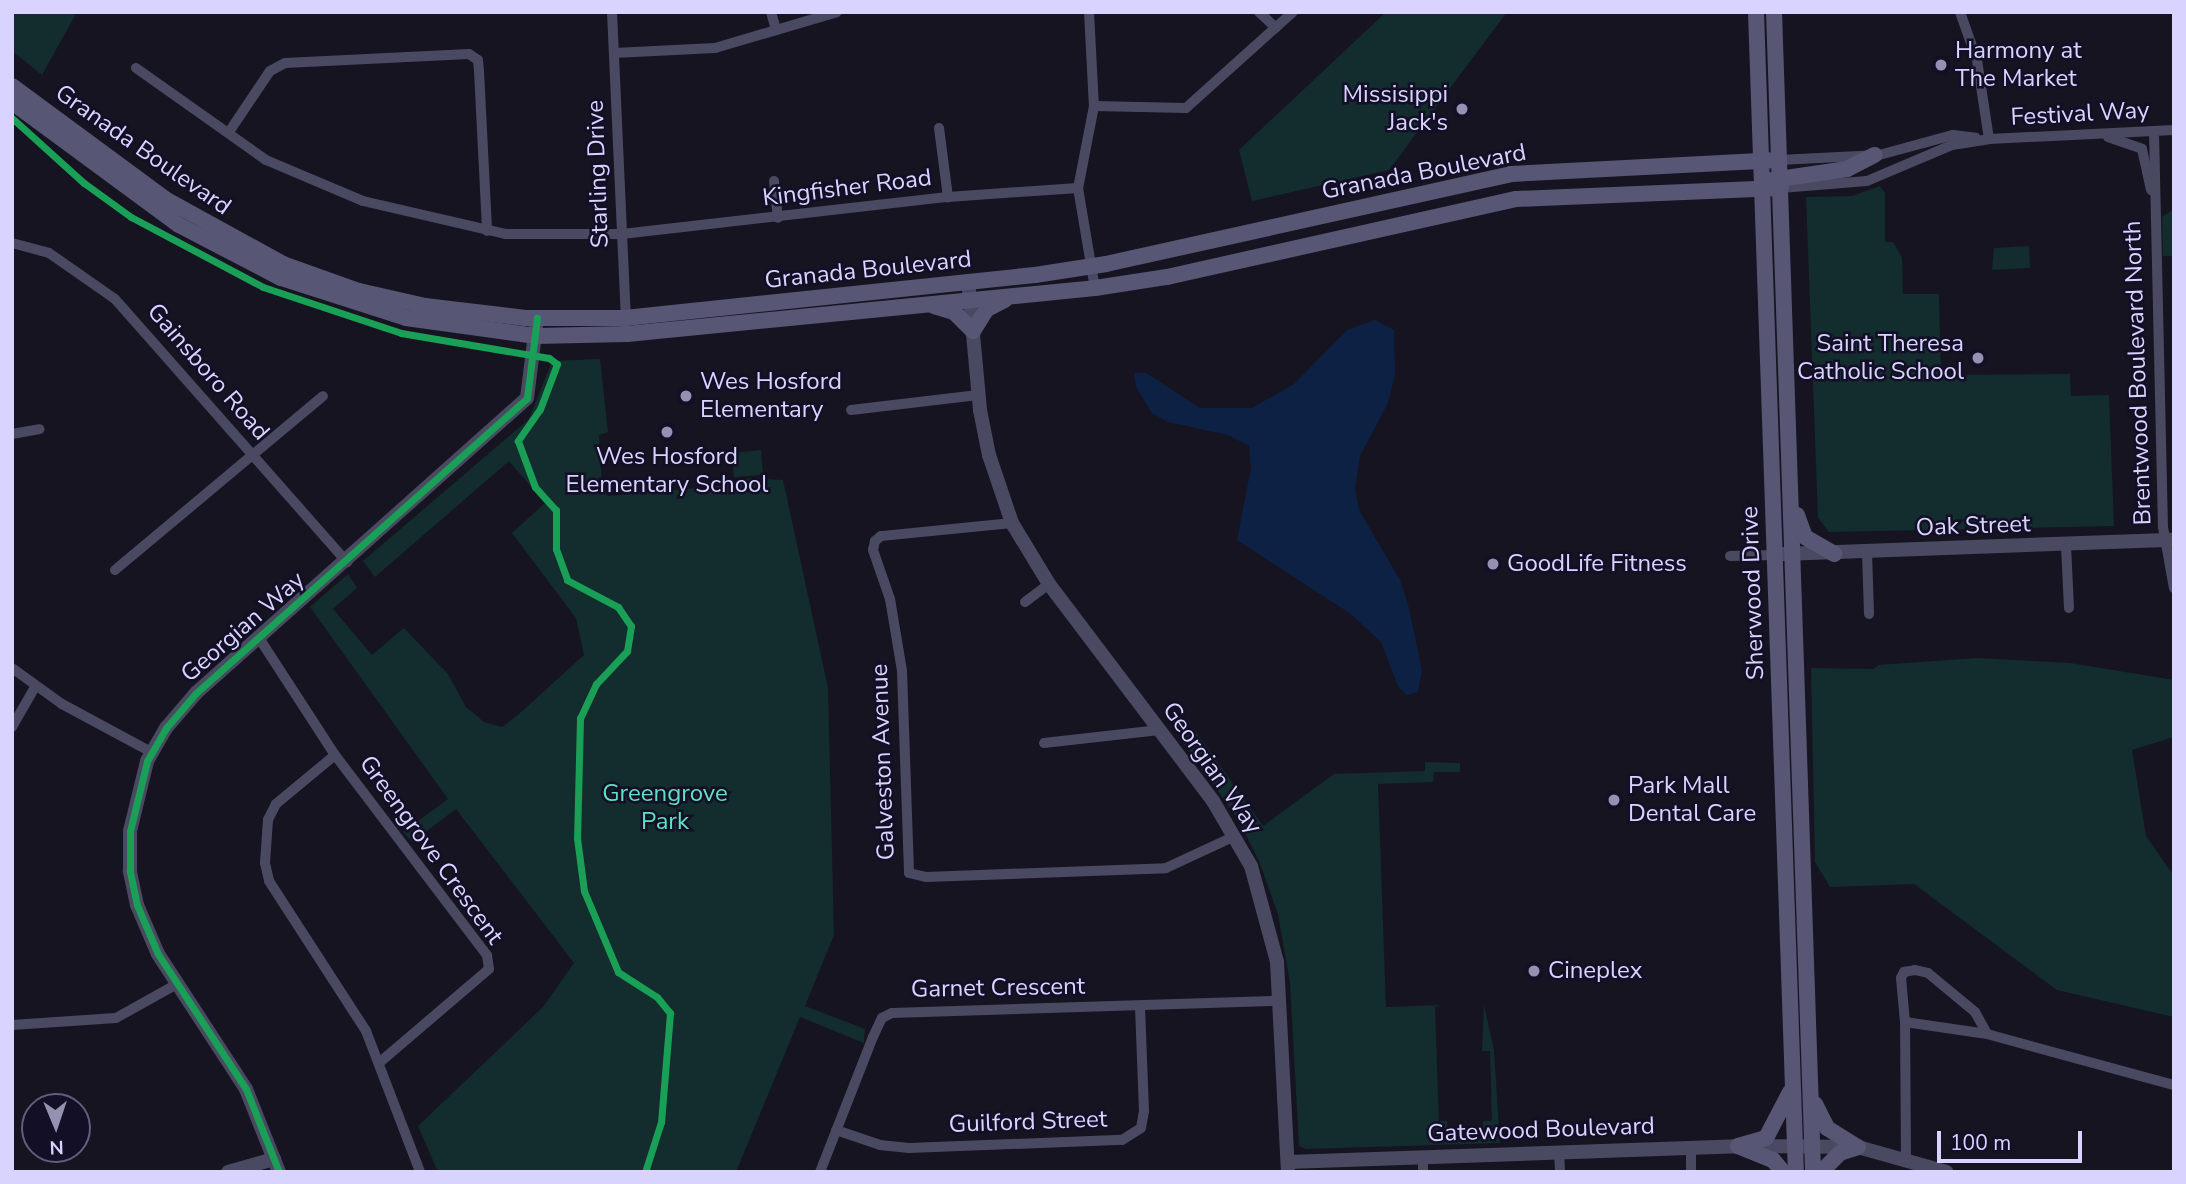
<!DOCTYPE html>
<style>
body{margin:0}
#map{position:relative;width:2186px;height:1184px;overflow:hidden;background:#161421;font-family:"Nunito Sans",sans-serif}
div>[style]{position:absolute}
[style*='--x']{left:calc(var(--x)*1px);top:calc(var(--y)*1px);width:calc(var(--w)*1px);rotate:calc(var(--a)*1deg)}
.green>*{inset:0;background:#132c2d}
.water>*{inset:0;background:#0d2144}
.minor>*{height:10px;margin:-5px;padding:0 5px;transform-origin:5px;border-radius:5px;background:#4a4962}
.tertiary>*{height:14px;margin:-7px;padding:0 7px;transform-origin:7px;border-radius:7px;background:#4a4962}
.secondary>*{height:16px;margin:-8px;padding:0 8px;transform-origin:8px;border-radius:8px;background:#575674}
.cycleway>*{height:7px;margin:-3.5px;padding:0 3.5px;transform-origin:3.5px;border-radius:3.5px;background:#1a9f57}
.dots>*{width:19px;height:19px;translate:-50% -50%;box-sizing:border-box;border:4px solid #130f26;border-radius:50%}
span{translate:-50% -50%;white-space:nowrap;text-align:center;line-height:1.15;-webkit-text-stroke:5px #130f26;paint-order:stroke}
.poi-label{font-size:24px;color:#d9d4ff}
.left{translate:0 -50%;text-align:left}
.right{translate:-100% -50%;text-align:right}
.street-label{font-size:24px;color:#d9d4ff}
.park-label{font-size:24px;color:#5fe0c0}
.frame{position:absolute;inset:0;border:14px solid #d9d4ff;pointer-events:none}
.north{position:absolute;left:21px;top:1093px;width:70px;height:70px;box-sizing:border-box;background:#130f26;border:2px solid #625e7d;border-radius:50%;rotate:178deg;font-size:19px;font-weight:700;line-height:28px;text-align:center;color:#d9d4ff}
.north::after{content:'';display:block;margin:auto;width:24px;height:32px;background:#9591b1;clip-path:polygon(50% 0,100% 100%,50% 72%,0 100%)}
.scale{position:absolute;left:1937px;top:1131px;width:145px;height:32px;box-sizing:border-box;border:4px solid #d9d4ff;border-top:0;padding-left:9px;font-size:21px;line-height:24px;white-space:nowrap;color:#d9d4ff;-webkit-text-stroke:5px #130f26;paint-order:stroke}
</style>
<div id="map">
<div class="green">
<div style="clip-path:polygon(12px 12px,77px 12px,42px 75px,12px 51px)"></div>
<div style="clip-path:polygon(1386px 12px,1507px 12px,1389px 170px,1252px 201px,1239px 150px)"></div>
<div style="clip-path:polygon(1880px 186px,1885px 193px,1885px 242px,1893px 242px,1902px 258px,1903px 294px,1939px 294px,1941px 375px,2070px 374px,2071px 396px,2109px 395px,2114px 526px,1829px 532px,1818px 518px,1806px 197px,1852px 196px)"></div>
<div style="clip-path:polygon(2174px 209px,2174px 256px,2163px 256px,2162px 217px)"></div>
<div style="clip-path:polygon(2029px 246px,2030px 268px,1992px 270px,1994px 248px)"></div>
<div style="clip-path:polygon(600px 359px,608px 432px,599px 435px,602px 487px,608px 496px,720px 486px,750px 478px,783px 480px,828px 688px,834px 935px,805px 1006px,865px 1029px,864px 1043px,800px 1017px,736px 1172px,438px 1172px,418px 1126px,543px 1007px,574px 963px,456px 809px,412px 842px,403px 832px,448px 799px,310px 607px,348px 574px,357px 588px,333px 609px,372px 655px,404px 628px,448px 674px,466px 707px,484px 722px,502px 727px,519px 714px,584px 655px,576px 618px,512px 533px,545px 503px,509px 461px,375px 577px,363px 561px,529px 419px,552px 361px)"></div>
<div style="clip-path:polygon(761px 450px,763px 475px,734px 477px,732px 453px)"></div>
<div style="clip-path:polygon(1977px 658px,2070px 663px,2174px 680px,2174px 737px,2132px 750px,2146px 836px,2174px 876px,2174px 1017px,2057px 990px,1914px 884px,1830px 887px,1815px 862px,1811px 668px,1874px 669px,1878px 665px)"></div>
<div style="clip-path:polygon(1194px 729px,1263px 826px,1334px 774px,1425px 771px,1425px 762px,1460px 763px,1460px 772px,1434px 772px,1433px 782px,1378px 784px,1386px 1007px,1442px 1005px,1435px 1007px,1439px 1121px,1447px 1121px,1448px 1130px,1483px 1129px,1483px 1121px,1492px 1121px,1490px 1051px,1482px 1051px,1484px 1004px,1494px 1051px,1500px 1143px,1306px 1149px,1299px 1146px,1290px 983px,1278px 914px,1259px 861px,1238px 819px,1181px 740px)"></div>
</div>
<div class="water">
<div style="clip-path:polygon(1375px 320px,1394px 330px,1395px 375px,1388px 403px,1360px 456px,1355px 488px,1359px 510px,1400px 580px,1408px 604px,1422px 670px,1418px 692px,1407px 695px,1398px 686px,1381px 642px,1351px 614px,1237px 540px,1251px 468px,1249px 446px,1228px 435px,1168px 422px,1152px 413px,1136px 387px,1134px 373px,1146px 373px,1200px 408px,1252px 408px,1294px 384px,1347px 330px)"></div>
</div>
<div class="minor">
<div style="--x:612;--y:12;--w:312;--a:87.4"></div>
<div style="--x:771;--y:12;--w:19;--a:74"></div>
<div style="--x:1089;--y:12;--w:94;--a:87"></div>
<div style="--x:1094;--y:106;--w:84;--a:101"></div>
<div style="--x:1078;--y:188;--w:101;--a:80.4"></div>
<div style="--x:1259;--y:12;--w:23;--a:43"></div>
<div style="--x:1960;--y:12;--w:51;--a:70.5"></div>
<div style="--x:1977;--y:60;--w:80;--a:81.4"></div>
<div style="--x:614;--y:53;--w:101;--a:-2.8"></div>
<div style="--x:715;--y:48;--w:127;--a:-16.4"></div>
<div style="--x:136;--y:68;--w:159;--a:35.3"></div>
<div style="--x:266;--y:160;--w:105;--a:22.9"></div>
<div style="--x:363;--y:201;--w:147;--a:13"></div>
<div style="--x:506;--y:234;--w:116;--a:0"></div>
<div style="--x:622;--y:234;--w:328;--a:-6.5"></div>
<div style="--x:948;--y:197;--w:130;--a:-4"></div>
<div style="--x:1094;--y:106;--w:92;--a:1.2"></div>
<div style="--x:1186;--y:108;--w:144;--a:-41.9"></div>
<div style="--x:939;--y:128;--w:70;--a:82.6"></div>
<div style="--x:229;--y:132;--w:73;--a:-56.1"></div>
<div style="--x:270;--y:71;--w:17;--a:-28"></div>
<div style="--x:285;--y:63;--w:184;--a:-2.8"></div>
<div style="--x:469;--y:54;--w:11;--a:34"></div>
<div style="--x:478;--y:60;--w:11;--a:85"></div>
<div style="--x:479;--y:71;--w:160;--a:87.1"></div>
<div style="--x:2154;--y:132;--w:395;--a:88.7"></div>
<div style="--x:2163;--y:527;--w:62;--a:79.8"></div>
<div style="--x:2108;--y:137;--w:36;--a:19"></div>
<div style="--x:2142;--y:149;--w:42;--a:77.6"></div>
<div style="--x:1779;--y:160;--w:100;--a:-2.9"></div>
<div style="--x:1879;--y:155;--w:77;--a:-15.1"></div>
<div style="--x:1953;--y:135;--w:23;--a:7"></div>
<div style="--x:774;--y:181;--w:37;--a:84"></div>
<div style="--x:1781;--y:188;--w:86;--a:-4.7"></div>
<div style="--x:1867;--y:181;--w:92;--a:-23"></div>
<div style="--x:1952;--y:145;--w:37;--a:-9"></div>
<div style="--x:1989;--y:139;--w:185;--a:-2.8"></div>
<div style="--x:12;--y:243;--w:38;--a:15"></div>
<div style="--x:49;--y:253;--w:80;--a:34.9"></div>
<div style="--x:115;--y:299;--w:351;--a:48.6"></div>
<div style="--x:851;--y:410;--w:128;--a:-6.7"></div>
<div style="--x:12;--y:434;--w:28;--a:-10"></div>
<div style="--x:1012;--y:523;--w:132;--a:174.3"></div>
<div style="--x:881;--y:536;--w:8;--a:140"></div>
<div style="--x:875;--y:541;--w:9;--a:103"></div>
<div style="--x:873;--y:550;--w:52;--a:70.9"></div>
<div style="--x:890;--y:599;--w:73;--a:80.5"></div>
<div style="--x:902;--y:671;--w:202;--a:88"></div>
<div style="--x:909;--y:873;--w:17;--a:13"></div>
<div style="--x:926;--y:877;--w:240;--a:-2.1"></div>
<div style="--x:1166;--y:868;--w:76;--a:-24.9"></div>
<div style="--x:2066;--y:545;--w:63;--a:87.3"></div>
<div style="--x:1867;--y:553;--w:61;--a:88.1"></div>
<div style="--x:1730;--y:556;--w:44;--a:-1.3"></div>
<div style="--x:115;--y:570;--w:271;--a:-39.9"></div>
<div style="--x:1025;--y:602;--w:30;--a:-37"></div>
<div style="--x:259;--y:638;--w:140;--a:57"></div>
<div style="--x:335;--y:755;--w:251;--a:52.8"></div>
<div style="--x:487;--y:955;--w:14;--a:82"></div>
<div style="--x:489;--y:969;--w:143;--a:139.5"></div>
<div style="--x:12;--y:668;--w:62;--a:35.8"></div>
<div style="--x:62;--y:704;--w:101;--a:28.3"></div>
<div style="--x:12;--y:727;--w:46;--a:-60.1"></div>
<div style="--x:1044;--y:743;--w:116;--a:-6.4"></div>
<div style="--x:335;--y:755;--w:77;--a:140.3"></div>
<div style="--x:276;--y:804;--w:18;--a:117"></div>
<div style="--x:268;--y:820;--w:43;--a:94"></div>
<div style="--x:265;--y:863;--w:18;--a:77"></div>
<div style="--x:269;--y:881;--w:179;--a:57.1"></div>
<div style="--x:366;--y:1031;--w:151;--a:69"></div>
<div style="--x:1905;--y:1022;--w:44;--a:-95.2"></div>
<div style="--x:1901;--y:978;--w:7;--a:-63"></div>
<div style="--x:1904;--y:972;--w:11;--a:-10"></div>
<div style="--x:1915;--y:970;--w:13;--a:13"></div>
<div style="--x:1928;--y:973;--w:61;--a:39.7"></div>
<div style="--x:1975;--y:1012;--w:25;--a:61"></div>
<div style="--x:12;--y:1025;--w:104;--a:-3.9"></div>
<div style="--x:116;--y:1018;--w:70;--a:-29.1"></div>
<div style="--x:836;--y:1130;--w:46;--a:18.8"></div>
<div style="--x:880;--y:1145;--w:29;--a:6"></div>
<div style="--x:909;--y:1148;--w:213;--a:-2.2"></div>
<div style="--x:1122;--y:1140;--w:22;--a:-32"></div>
<div style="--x:1141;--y:1128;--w:17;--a:-80"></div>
<div style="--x:1144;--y:1111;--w:105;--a:-92.2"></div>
<div style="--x:1691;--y:1149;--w:23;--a:90"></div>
<div style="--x:1559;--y:1152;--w:20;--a:87"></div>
<div style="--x:1423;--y:1157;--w:15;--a:90"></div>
<div style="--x:1906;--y:1160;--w:138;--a:-90.4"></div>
<div style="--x:1905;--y:1022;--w:83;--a:8.3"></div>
<div style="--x:1987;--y:1034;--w:194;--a:15.3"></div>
<div style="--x:820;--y:1172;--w:145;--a:-68.6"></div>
<div style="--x:873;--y:1037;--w:21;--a:-65"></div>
<div style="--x:882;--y:1018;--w:11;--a:-27"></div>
<div style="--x:892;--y:1013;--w:389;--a:-1.8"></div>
</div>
<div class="tertiary">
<div style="--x:969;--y:291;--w:120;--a:84.7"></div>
<div style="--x:980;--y:410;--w:46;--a:78.7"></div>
<div style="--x:989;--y:455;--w:72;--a:71.3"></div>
<div style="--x:1012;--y:523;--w:71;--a:58.8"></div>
<div style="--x:1049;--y:584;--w:272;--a:52.9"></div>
<div style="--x:1213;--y:801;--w:75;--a:59.7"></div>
<div style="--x:1251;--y:866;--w:99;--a:74.8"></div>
<div style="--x:1277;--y:962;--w:210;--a:87"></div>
<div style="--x:1783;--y:554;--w:391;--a:-2.1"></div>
<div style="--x:1288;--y:1162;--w:450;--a:-2"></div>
<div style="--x:1738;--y:1146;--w:120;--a:0.5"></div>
<div style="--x:1858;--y:1147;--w:92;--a:15.7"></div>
<div style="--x:228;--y:1172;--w:48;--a:-15.8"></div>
<div style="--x:279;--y:1172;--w:89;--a:-111.7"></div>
<div style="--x:246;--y:1089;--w:161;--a:-123.1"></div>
<div style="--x:158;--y:954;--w:53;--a:-113.2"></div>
<div style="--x:137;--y:905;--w:35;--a:-102"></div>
<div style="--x:130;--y:871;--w:40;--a:-90"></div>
<div style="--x:130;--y:831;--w:72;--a:-76.3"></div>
<div style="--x:147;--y:761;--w:38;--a:-60"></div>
<div style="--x:166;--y:728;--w:46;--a:-49.4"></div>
<div style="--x:196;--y:693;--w:443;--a:-41.7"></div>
<div style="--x:527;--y:398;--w:81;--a:-82.9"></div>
</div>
<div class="secondary">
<div style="--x:1756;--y:12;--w:1161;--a:88.03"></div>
<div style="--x:1774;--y:12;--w:1161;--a:88.07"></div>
<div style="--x:12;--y:86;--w:190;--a:36.4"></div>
<div style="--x:165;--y:199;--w:135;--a:28.8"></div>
<div style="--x:283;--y:264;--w:81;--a:19.6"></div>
<div style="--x:359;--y:291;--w:68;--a:12.8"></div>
<div style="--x:425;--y:306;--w:101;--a:6.8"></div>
<div style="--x:525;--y:318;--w:100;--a:0"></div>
<div style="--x:625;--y:318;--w:412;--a:-6"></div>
<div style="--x:1035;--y:275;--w:72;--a:-8.8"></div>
<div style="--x:1106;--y:264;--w:415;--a:-12.5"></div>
<div style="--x:1511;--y:174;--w:268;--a:-3"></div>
<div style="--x:12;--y:102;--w:207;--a:36.4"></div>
<div style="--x:179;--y:225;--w:115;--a:27.5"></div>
<div style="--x:281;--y:278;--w:131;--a:17.7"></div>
<div style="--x:406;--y:318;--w:131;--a:7.9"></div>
<div style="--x:536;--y:336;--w:91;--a:-1.3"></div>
<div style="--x:627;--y:334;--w:470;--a:-5.6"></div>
<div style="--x:1095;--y:288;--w:73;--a:-8.7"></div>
<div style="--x:1167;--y:277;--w:358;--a:-12.6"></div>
<div style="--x:1516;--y:199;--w:265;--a:-2.4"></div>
<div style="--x:1772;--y:180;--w:76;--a:-8.3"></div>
<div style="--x:1847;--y:169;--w:31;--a:-27"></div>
<div style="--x:934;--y:306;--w:21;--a:17"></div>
<div style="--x:954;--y:312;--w:27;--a:45"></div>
<div style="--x:973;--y:331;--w:26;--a:-58"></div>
<div style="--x:987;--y:309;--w:20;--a:-27"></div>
<div style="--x:1797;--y:515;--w:23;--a:70"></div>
<div style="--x:1805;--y:537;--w:34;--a:30"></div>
<div style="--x:1815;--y:1104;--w:27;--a:63"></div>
<div style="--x:1827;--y:1128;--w:36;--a:32"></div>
<div style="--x:1738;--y:1146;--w:29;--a:-16"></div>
<div style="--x:1766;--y:1138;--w:52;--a:-62.4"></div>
<div style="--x:1738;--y:1146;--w:38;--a:22"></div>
<div style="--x:1773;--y:1160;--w:16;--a:50"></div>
<div style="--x:1821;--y:1172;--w:27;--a:-45"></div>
<div style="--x:1840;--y:1153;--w:19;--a:-18"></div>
</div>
<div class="cycleway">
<div style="--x:12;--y:118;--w:97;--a:42.1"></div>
<div style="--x:84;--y:183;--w:58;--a:35.9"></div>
<div style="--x:131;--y:217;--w:149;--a:27.9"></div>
<div style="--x:263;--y:287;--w:145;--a:18.4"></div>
<div style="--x:401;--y:333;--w:150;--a:9.6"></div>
<div style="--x:549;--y:358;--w:10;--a:37"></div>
<div style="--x:557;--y:364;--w:48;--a:110.7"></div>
<div style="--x:540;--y:409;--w:39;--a:125"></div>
<div style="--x:518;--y:441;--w:49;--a:69.7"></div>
<div style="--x:535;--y:487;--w:31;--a:48"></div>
<div style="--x:556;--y:510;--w:39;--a:90"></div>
<div style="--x:556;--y:549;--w:33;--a:70"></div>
<div style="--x:567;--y:580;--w:58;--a:27.9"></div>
<div style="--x:618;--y:607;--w:23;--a:56"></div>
<div style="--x:631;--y:626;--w:25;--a:99"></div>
<div style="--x:627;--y:651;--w:45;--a:133.2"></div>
<div style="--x:596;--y:684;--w:38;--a:115"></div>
<div style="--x:580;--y:718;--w:120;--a:91.4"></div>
<div style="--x:577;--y:838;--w:53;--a:82.5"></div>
<div style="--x:584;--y:891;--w:88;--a:67.2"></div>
<div style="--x:618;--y:972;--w:46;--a:32.7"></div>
<div style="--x:657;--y:997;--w:21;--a:51"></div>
<div style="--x:670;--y:1013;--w:109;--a:94.7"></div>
<div style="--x:661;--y:1122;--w:52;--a:107.7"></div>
<div style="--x:279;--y:1172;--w:89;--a:-111.7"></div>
<div style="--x:246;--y:1089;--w:161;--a:-123.1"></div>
<div style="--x:158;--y:954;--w:53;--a:-113.2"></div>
<div style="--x:137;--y:905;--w:35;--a:-102"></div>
<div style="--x:130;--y:871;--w:40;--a:-90"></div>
<div style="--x:130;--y:831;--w:72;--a:-76.3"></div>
<div style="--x:147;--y:761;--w:38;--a:-60"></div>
<div style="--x:166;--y:728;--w:46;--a:-49.4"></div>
<div style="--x:196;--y:693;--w:443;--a:-41.7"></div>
<div style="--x:527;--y:398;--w:81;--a:-82.9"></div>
</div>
<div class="dots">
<div style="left:1941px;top:65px;background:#9591b1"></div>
<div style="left:1462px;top:109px;background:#9591b1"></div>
<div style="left:1978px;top:358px;background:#9591b1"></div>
<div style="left:686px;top:396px;background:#9591b1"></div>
<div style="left:667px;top:432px;background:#9591b1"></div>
<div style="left:1493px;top:564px;background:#9591b1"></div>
<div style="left:1614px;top:800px;background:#9591b1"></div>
<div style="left:1534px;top:971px;background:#9591b1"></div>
</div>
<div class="poi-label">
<span class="left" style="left:1955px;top:65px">Harmony at<br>The Market</span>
<span class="right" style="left:1448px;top:109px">Missisippi<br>Jack's</span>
<span class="right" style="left:1964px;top:358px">Saint Theresa<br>Catholic School</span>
<span class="left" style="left:700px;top:396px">Wes Hosford<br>Elementary</span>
<span style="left:667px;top:471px">Wes Hosford<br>Elementary School</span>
<span class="left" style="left:1507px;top:564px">GoodLife Fitness</span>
<span class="left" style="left:1628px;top:800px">Park Mall<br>Dental Care</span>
<span class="left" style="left:1548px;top:971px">Cineplex</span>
</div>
<div class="street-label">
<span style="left:2080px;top:114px;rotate:-3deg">Festival Way</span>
<span style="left:143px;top:150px;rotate:35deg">Granada Boulevard</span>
<span style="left:1424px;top:172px;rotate:-11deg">Granada Boulevard</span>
<span style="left:598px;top:174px;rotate:-92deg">Starling Drive</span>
<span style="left:847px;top:188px;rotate:-7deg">Kingfisher Road</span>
<span style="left:868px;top:270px;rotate:-6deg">Granada Boulevard</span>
<span style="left:208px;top:372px;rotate:49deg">Gainsboro Road</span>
<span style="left:2138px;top:373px;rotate:-92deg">Brentwood Boulevard North</span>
<span style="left:1973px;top:526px;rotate:-2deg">Oak Street</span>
<span style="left:1753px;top:593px;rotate:-92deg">Sherwood Drive</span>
<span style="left:243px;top:627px;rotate:-41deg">Georgian Way</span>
<span style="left:883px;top:762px;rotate:-92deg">Galveston Avenue</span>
<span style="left:1212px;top:768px;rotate:55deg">Georgian Way</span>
<span style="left:431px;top:850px;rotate:54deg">Greengrove Crescent</span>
<span style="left:998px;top:988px;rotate:-1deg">Garnet Crescent</span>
<span style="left:1028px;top:1122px;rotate:-2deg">Guilford Street</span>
<span style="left:1541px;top:1130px;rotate:-2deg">Gatewood Boulevard</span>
</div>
<div class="park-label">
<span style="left:665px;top:808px">Greengrove<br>Park</span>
</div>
<div class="frame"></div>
<div class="north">N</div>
<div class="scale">100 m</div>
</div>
